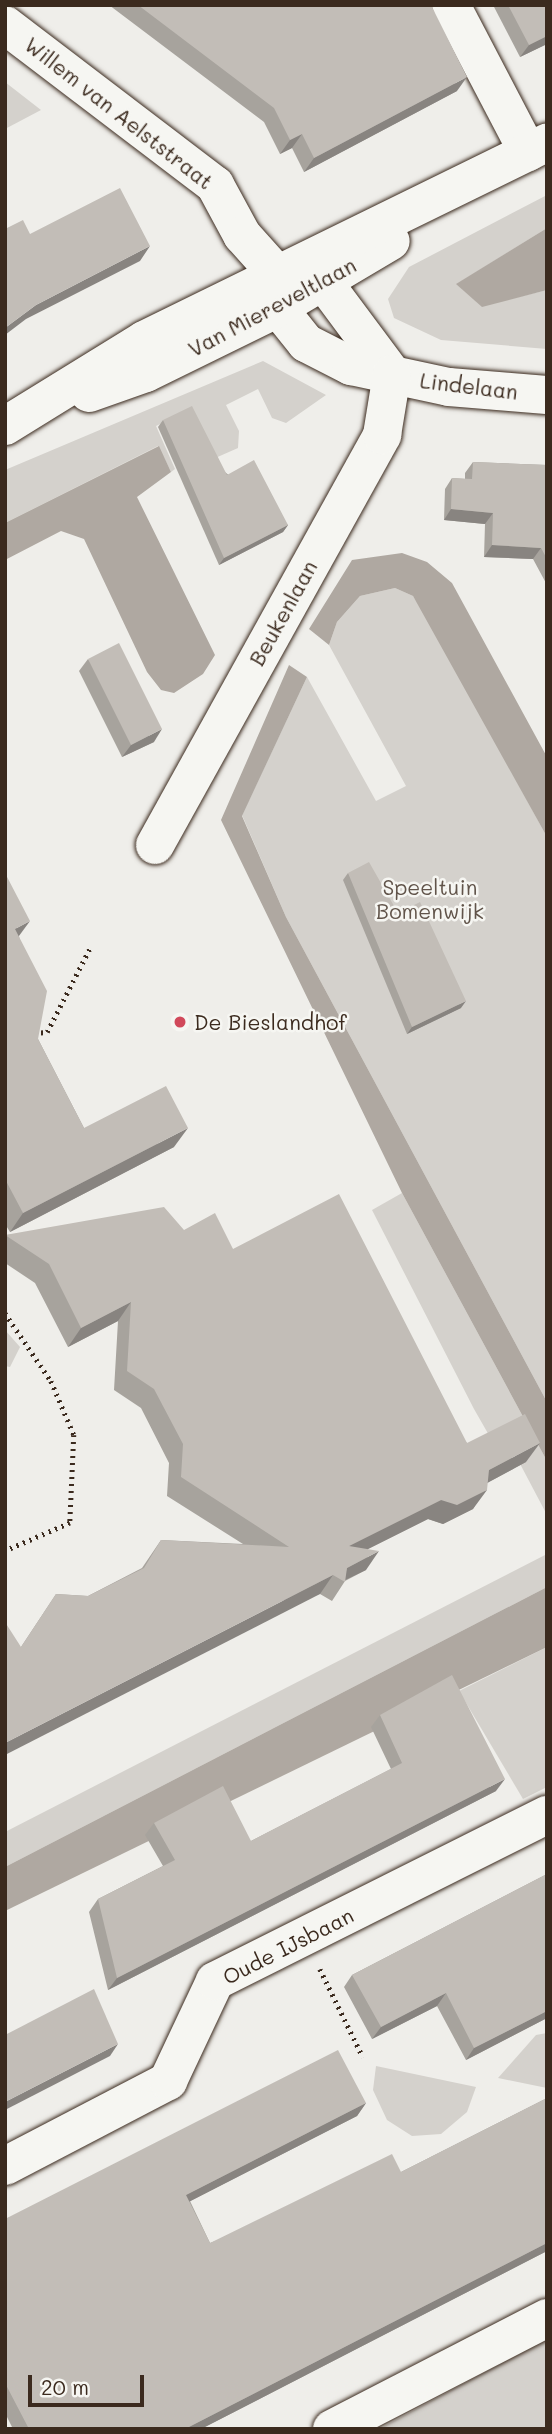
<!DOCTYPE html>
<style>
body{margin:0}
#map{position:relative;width:552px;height:2434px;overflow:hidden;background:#efeeea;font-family:Mali,sans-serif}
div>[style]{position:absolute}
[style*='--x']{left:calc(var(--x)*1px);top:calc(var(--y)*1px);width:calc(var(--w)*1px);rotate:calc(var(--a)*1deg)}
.green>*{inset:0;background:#d4d1cc}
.water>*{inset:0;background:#afa8a1}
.path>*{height:4.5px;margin-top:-2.25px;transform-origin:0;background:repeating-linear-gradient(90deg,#3b2a1e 0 2px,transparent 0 7px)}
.roads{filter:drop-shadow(0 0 2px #3b2a1e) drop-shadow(0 0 2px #3b2a1e)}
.minor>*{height:38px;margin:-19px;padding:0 19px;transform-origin:19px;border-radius:19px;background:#f6f6f2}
.major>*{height:38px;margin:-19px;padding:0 19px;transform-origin:19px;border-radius:19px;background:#f6f6f2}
.wall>*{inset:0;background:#a7a39d}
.shaded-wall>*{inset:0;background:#888480}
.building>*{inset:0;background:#c2bdb7}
.dots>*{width:19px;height:19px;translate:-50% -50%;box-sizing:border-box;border:4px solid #f6f6f2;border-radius:50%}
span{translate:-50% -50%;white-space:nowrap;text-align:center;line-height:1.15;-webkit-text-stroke:5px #f6f6f2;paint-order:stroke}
.street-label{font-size:21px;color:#3b2a1e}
.park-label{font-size:21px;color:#61544a}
.poi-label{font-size:21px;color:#3b2a1e}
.left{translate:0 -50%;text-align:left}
.frame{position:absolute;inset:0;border:7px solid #3b2a1e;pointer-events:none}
.scale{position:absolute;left:28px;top:2375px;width:116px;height:32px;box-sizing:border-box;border:4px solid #3b2a1e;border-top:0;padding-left:9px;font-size:21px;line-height:24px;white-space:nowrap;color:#3b2a1e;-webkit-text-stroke:5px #f6f6f2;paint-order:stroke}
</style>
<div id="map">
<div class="green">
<div style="clip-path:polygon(5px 82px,41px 110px,5px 129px)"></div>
<div style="clip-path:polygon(547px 195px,547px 228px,457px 284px,482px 306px,547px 290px,547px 349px,441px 340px,394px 318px,388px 299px,409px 267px)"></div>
<div style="clip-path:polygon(263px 361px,326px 395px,286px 423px,272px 418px,258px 389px,226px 405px,239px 431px,238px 448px,213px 459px,187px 411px,156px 426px,175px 469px,171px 472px,158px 446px,5px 523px,5px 470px)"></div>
<div style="clip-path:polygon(395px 588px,413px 596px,430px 622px,547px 837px,547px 1402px,286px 917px,242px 815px,307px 677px,376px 801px,406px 786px,329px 645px,337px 622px,360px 596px)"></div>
<div style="clip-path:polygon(402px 1193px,547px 1461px,547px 1515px,507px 1439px,490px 1437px,474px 1409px,372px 1210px)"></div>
<div style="clip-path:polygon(5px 1330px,20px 1347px,10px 1367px,5px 1366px)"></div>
<div style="clip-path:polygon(547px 1554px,547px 1587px,5px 1867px,5px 1832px)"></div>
<div style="clip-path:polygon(547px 1647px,547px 1787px,523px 1799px,459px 1691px)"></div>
<div style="clip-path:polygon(547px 2033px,547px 2088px,498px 2078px,536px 2035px)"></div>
<div style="clip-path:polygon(376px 2066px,476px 2087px,467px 2112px,441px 2134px,412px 2136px,387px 2120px,373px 2090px)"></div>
<div style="clip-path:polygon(547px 2339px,547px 2429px,379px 2429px)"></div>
</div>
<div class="water">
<div style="clip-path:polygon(547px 228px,547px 290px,482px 307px,456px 284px)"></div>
<div style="clip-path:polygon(159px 446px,171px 472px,137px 497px,215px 655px,203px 674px,174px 693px,161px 690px,147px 672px,84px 539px,61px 531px,5px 560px,5px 523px)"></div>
<div style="clip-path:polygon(402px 553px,427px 562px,452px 583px,547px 757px,547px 837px,413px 596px,395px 588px,360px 596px,337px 622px,329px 645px,309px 629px,352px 560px)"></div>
<div style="clip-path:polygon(289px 665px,307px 677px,242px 816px,286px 917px,547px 1402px,547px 1461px,402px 1193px,221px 820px)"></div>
<div style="clip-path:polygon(547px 1587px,547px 1647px,5px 1911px,5px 1867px)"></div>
</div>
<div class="path">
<div style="--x:34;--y:1033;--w:13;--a:-4"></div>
<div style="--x:47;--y:1032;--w:94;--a:-62.9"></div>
<div style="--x:5;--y:1313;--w:82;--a:55.9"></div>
<div style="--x:51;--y:1381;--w:59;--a:66.9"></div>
<div style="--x:74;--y:1435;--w:88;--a:92.6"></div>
<div style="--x:70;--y:1523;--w:71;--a:156.7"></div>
<div style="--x:320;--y:1969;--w:98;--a:64"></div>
</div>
<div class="roads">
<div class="minor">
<div style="--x:451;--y:5;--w:166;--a:62.4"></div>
<div style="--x:5;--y:25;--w:264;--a:37.3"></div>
<div style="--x:215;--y:185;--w:57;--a:61.6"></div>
<div style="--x:242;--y:235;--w:52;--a:48.1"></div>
<div style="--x:277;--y:276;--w:32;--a:88"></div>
<div style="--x:278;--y:308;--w:45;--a:51.3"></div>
<div style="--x:306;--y:343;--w:51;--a:27.1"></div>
<div style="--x:351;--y:366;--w:100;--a:12.1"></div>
<div style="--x:449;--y:387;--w:98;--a:4.7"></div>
<div style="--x:289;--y:276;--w:37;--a:13"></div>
<div style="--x:325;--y:284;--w:112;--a:53.3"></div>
<div style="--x:155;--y:845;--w:469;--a:-61"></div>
<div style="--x:382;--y:435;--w:62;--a:-80.7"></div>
<div style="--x:5;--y:2166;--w:184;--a:-27.5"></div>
<div style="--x:168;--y:2081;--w:110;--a:-64.8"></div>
<div style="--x:215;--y:1981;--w:371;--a:-26.6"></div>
<div style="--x:332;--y:2429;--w:242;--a:-27.3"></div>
</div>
<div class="major">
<div style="--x:89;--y:393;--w:60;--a:-19.3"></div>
<div style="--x:146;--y:373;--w:147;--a:-26.2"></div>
<div style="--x:278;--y:308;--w:131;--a:-30.7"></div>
<div style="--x:5;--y:426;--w:163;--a:-31.7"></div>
<div style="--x:144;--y:340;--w:449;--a:-26.1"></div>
</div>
</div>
<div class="wall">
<div style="clip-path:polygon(109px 5px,431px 5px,457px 91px,304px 172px,292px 148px,280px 154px,264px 122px)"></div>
<div style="clip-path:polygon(493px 5px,547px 5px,547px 44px,520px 57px)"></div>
<div style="clip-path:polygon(163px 420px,288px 525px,283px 532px,219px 565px,158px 427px)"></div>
<div style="clip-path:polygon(473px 462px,547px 465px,547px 585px,533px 559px,484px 557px,485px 524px,444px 520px,445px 489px,452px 478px,465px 479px,465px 473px)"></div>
<div style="clip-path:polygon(88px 659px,154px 742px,122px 757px,79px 671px)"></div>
<div style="clip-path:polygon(348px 873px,398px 913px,461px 1008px,407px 1034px,343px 880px)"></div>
<div style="clip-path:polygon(5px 874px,19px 936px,38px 1039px,84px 1128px,174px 1147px,10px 1232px,5px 1224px)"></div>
<div style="clip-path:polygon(184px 1230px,233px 1249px,467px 1443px,526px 1462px,487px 1483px,473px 1509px,443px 1524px,428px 1519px,368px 1549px,366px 1570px,345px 1581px,332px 1601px,320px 1594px,21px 1647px,56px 1594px,88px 1596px,142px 1568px,161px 1540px,243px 1544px,167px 1496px,169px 1463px,141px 1408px,114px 1390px,118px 1321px,68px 1347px,35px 1283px,5px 1263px,5px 1235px)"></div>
<div style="clip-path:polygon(380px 1715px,496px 1791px,108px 1990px,89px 1912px,98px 1899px,163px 1866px,145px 1835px,154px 1823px,251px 1841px,391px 1769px,371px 1727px)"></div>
<div style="clip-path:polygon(547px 1874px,547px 2018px,466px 2060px,437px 2006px,372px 2039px,344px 1987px,352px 1975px)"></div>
<div style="clip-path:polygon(547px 2098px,547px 2251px,201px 2429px,13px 2429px,5px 2413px,5px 2219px,366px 2103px,357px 2116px,190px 2201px,210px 2243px,401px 2172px)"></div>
</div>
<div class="shaded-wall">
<div style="clip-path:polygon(547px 36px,547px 44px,520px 57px,529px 45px)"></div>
<div style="clip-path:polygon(467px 77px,457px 91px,304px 172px,314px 158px)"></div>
<div style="clip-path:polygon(302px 134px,292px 148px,280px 154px,290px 140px)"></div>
<div style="clip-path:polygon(150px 246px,140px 261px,26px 319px,5px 335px,5px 328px,36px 305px)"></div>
<div style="clip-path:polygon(451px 509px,493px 513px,485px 524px,444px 520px)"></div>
<div style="clip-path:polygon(288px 525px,283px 532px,219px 565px,224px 558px)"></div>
<div style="clip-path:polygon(492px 545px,541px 548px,533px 559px,484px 557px)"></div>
<div style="clip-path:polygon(162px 729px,154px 742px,122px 757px,131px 745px)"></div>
<div style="clip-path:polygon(30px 921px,16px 940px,15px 929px)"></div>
<div style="clip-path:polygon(466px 1001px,461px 1008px,407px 1034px,412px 1027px)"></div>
<div style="clip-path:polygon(188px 1128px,174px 1147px,10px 1232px,23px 1213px)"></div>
<div style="clip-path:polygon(131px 1302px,118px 1321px,68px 1347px,81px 1328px)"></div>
<div style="clip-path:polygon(540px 1443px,526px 1462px,476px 1489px,489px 1470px)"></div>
<div style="clip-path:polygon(487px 1490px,473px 1509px,443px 1524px,428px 1519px,336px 1565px,349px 1546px,441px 1500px)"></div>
<div style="clip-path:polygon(379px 1551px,366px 1570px,343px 1581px,347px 1568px)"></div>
<div style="clip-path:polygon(333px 1575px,320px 1594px,5px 1755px,5px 1743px)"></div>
<div style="clip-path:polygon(505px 1779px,496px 1791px,108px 1990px,117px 1978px)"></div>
<div style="clip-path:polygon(446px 1993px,437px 2006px,372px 2039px,381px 2027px)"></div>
<div style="clip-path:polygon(547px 2011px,547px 2018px,466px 2060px,474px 2048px)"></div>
<div style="clip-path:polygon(118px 2044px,110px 2056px,5px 2110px,5px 2102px)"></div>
<div style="clip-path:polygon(366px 2103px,357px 2116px,177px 2208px,186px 2195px)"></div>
<div style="clip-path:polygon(547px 2243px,547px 2251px,201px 2429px,185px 2429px)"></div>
</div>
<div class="building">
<div style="clip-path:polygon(138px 5px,431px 5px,467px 77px,314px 158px,302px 134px,290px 140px,274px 108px)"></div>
<div style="clip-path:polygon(508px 5px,547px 5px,547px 36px,529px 45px)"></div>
<div style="clip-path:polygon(120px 188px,150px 246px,36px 305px,5px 328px,5px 229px,23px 220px,30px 234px)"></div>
<div style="clip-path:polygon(192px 406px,227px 475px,254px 460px,288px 525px,224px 558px,163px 420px)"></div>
<div style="clip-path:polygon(473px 462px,547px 465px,547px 559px,541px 548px,492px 545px,493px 513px,451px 509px,452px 478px,472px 479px)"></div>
<div style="clip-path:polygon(119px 643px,162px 729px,131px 745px,88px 659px)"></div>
<div style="clip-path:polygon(369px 862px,398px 913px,420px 902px,466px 1001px,412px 1027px,348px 873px)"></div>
<div style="clip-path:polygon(5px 873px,30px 921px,15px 929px,47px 991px,38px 1039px,84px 1128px,166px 1086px,188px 1128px,23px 1213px,5px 1179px)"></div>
<div style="clip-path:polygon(339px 1194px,467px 1443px,525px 1414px,540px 1443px,489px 1470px,487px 1490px,457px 1505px,441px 1500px,349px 1546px,379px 1551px,347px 1568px,345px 1582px,333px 1575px,5px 1743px,5px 1622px,21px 1647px,56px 1594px,88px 1596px,144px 1568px,161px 1540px,289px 1547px,181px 1477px,183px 1444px,154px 1389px,127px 1371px,131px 1302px,81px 1328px,49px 1264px,5px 1235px,164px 1207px,184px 1230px,215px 1213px,233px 1249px)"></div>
<div style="clip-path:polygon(452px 1675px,505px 1779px,117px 1978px,98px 1899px,175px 1860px,154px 1823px,223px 1786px,251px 1841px,402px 1763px,380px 1715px)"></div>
<div style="clip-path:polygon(547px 1874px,547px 2011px,474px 2048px,446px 1993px,381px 2027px,352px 1975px)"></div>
<div style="clip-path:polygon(94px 1989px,118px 2044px,5px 2102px,5px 2035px)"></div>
<div style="clip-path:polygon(338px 2050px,366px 2103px,186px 2195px,210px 2243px,392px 2154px,401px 2172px,547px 2098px,547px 2243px,185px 2429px,29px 2429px,5px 2383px,5px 2219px)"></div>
</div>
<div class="dots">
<div style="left:180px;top:1022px;background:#d1495b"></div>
</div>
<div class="street-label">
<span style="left:119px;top:113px;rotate:38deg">Willem van Aelststraat</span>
<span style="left:272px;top:307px;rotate:-28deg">Van Miereveltlaan</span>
<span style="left:469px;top:386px;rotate:7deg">Lindelaan</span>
<span style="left:283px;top:613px;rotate:-61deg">Beukenlaan</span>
<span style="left:288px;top:1946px;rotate:-27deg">Oude IJsbaan</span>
</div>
<div class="park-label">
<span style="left:430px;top:899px">Speeltuin<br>Bomenwijk</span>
</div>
<div class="poi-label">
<span class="left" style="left:194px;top:1022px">De Bieslandhof</span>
</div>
<div class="frame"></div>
<div class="scale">20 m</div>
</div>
